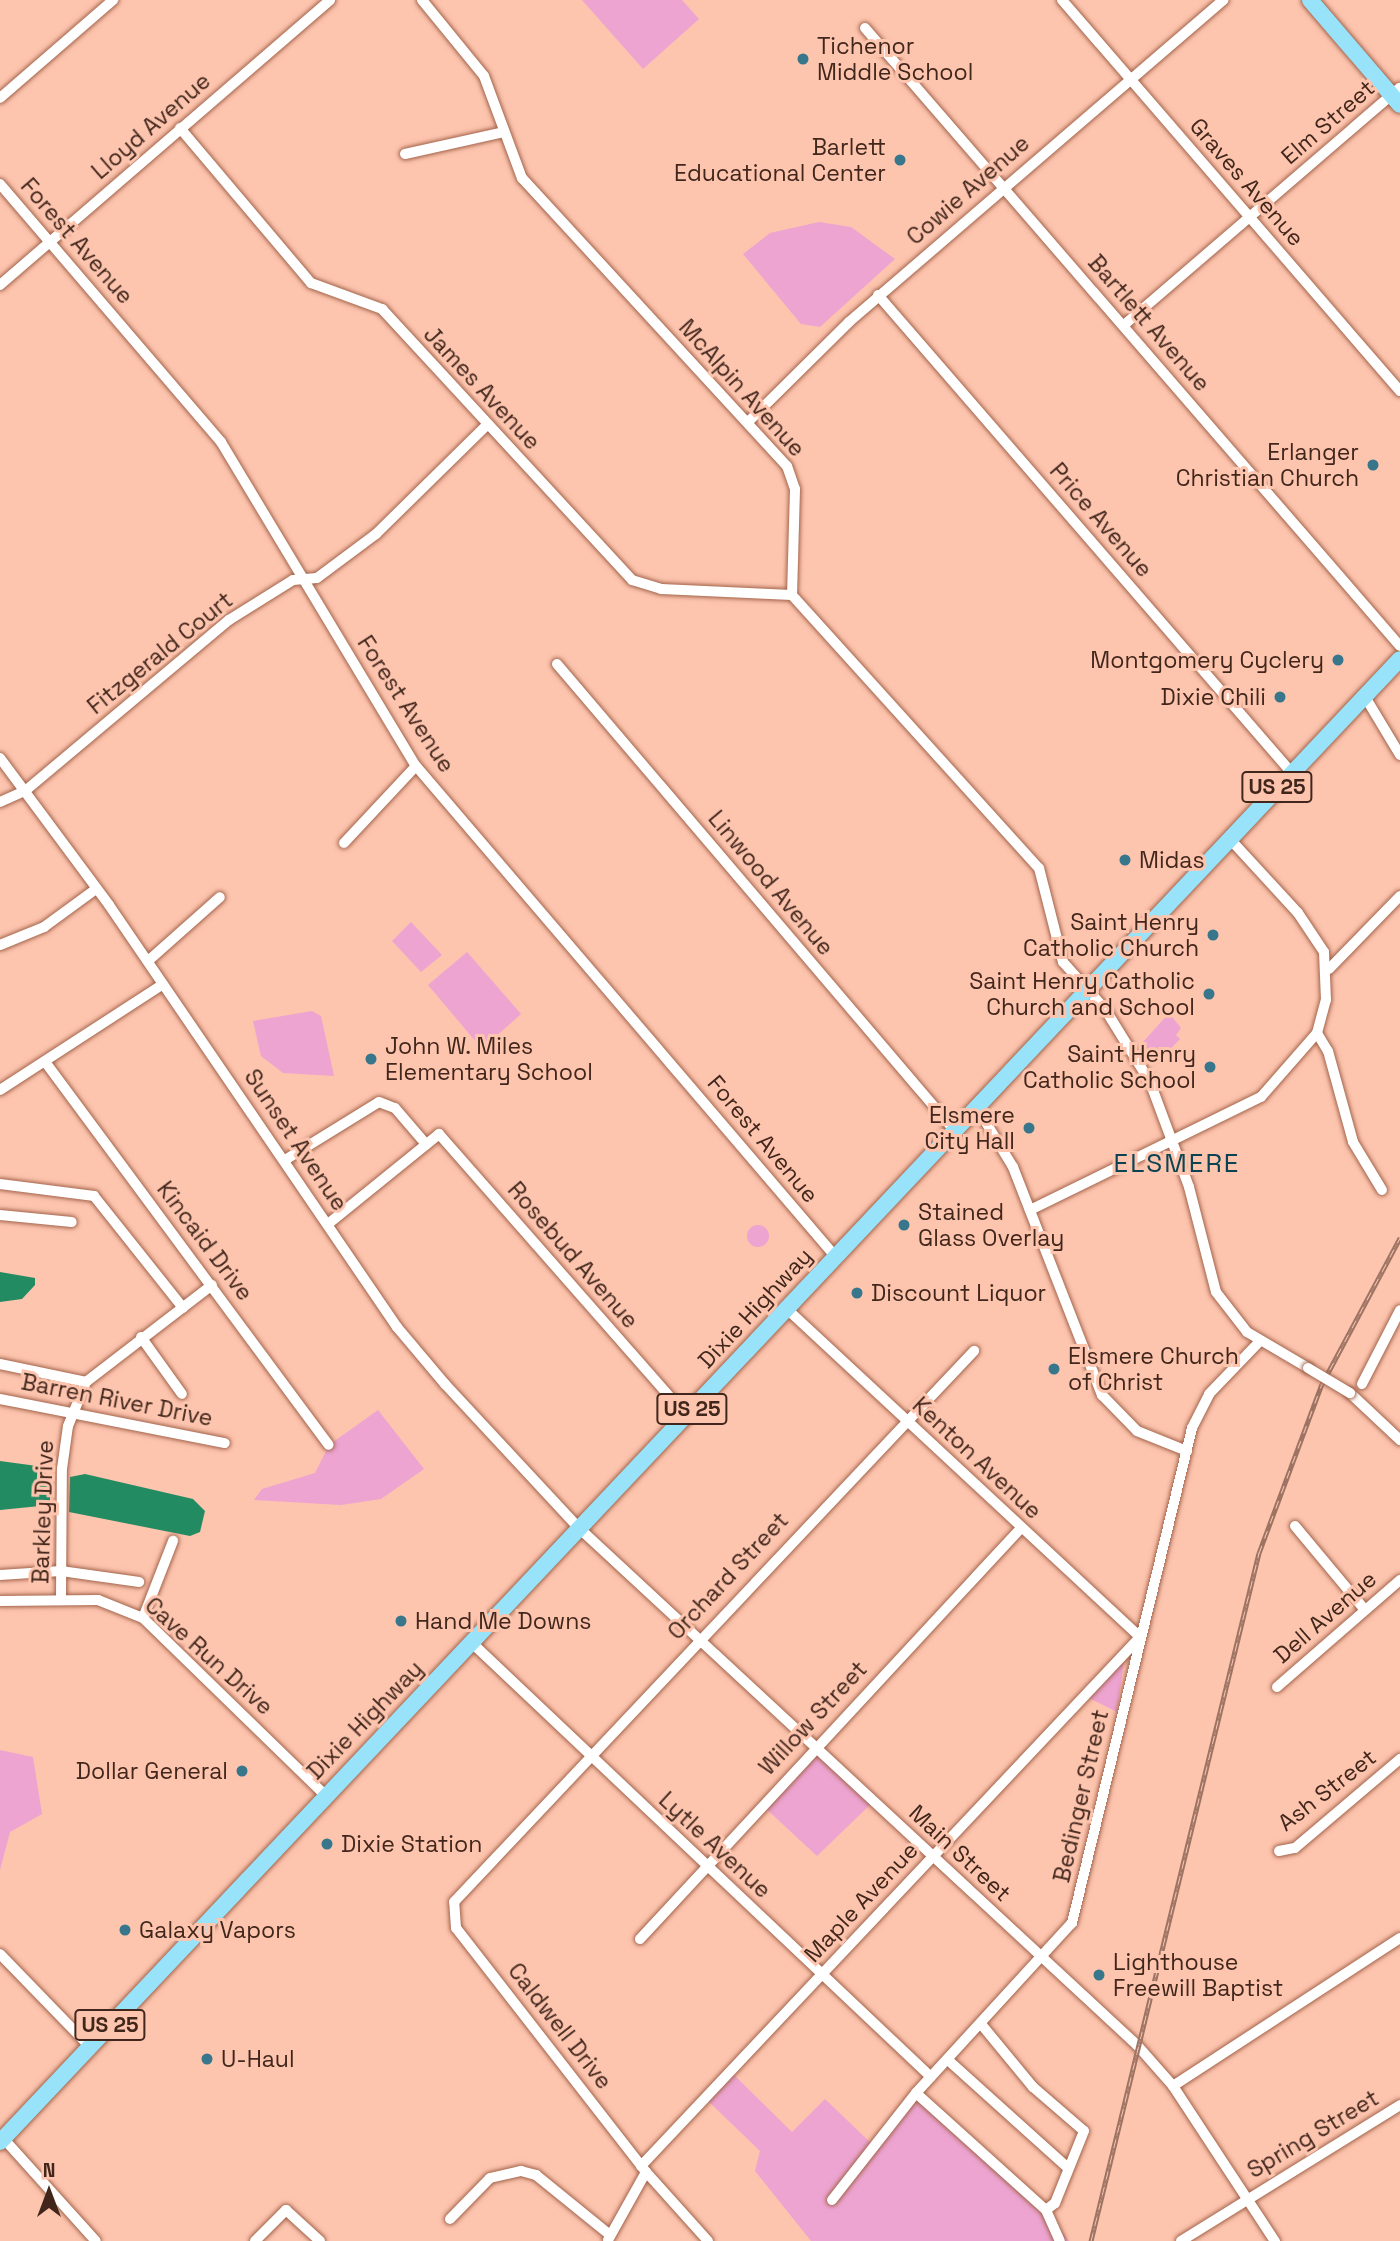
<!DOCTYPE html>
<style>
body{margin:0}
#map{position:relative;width:1400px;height:2241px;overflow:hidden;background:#fdc4ae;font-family:"Space Grotesk",sans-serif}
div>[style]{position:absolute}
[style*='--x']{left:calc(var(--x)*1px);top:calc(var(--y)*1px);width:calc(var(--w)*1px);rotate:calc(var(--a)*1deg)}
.green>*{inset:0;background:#eda4d1}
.round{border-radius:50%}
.water>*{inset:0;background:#238b62}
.roads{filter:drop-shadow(0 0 2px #a3644b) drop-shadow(0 0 2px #a3644b)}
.minor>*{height:10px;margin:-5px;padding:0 5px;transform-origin:5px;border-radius:5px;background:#fff}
.primary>*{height:16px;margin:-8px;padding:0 8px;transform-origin:8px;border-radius:8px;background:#98e3fa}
.rail>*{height:5px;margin-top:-2.5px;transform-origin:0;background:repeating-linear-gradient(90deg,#fdc4ae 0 8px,#9d7363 0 16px);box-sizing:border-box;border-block:2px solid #9d7363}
.bridges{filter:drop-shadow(0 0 2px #a3644b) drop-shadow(0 0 2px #a3644b)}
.minor-bridge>*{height:10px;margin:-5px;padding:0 5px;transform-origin:5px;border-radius:5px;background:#fff}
.dots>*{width:19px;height:19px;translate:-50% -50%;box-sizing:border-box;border:4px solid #fdc4ae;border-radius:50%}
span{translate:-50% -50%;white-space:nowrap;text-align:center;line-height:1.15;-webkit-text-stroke:6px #fdc4ae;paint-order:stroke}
.shield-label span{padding:2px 5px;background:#fdc4ae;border:2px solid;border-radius:5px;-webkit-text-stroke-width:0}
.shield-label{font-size:21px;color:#41261c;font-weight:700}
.poi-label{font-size:23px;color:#41261c}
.left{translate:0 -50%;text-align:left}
.right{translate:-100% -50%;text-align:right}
.street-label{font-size:23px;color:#41261c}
.quarter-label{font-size:26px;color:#0b4352;letter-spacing:2px}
.north{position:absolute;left:14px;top:2157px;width:70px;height:70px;-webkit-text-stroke:5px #fdc4ae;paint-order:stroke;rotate:0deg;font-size:19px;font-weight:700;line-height:28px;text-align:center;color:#41261c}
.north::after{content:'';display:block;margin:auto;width:24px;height:32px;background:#41261c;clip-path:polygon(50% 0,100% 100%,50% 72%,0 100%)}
</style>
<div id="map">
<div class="green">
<div style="clip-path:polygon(582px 0,682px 0,699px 19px,643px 69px)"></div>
<div style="clip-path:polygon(819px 222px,851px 227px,895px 259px,820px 327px,801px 324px,743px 254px,770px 233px)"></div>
<div style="clip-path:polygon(411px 922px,442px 955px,421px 972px,392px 941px)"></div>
<div style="clip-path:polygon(467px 952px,521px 1014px,482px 1049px,428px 985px)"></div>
<div style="clip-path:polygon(312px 1011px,321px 1016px,334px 1076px,283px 1073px,261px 1056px,253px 1021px)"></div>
<div style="clip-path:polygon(1169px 1013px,1181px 1028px,1176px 1035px,1180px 1039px,1155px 1065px,1143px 1042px)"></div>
<div class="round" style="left:747px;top:1225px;width:22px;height:22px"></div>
<div style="clip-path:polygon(378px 1410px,424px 1469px,381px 1499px,341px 1505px,254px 1500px,262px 1489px,315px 1473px,329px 1445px)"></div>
<div style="clip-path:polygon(1124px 1661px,1117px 1712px,1087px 1697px)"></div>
<div style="clip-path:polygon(816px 1746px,874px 1801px,817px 1856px,761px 1804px)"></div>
<div style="clip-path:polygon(0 1750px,33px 1757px,42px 1814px,10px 1832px,0 1870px)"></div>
<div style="clip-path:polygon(730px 2071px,792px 2132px,825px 2099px,874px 2146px,916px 2093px,1046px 2210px,1069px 2241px,811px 2241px,755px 2171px,760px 2151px,705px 2098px)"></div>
</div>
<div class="water">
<div style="clip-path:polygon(0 1272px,35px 1278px,35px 1285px,22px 1299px,0 1302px)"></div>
<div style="clip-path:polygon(0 1461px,37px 1466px,50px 1477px,50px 1505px,0 1510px)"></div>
<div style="clip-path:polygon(85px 1474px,193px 1499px,205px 1511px,200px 1532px,190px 1536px,69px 1512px,70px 1477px)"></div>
</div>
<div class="roads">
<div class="minor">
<div style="--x:422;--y:0;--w:98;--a:50.8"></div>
<div style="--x:484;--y:76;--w:109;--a:69.6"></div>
<div style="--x:522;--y:178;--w:391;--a:47.4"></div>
<div style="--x:787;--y:466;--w:24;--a:71"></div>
<div style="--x:795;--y:489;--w:106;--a:91.6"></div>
<div style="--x:792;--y:595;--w:368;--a:47.9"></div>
<div style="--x:1039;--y:868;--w:97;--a:75.7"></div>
<div style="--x:1063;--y:962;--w:63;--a:48.2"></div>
<div style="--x:1105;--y:1009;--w:86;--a:58.3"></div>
<div style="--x:1150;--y:1082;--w:112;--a:69.6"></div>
<div style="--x:1189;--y:1187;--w:108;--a:75.6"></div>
<div style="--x:1216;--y:1292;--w:51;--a:52.2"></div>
<div style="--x:1247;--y:1332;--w:71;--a:30.5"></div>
<div style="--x:1062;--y:0;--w:517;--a:49.16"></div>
<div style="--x:865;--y:28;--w:817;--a:49.12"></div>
<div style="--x:0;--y:98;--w:150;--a:-40.9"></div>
<div style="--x:180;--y:128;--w:203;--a:49.8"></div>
<div style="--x:311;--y:283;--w:76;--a:20.1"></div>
<div style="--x:382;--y:309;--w:369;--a:47.3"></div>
<div style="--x:632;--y:580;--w:30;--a:17"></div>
<div style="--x:661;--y:589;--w:131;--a:2.6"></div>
<div style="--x:405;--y:154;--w:101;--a:-12.5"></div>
<div style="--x:0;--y:184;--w:340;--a:49.4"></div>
<div style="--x:221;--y:442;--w:378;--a:59"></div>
<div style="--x:416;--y:766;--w:645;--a:49.47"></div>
<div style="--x:0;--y:285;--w:436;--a:-40.8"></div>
<div style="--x:878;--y:295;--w:631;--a:49.11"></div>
<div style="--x:1124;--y:325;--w:364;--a:-40.7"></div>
<div style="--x:749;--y:421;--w:141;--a:-44.7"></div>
<div style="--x:849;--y:322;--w:494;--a:-40.7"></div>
<div style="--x:557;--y:664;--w:612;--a:49.57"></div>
<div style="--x:1364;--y:695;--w:70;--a:59"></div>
<div style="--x:0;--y:758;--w:183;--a:53.4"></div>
<div style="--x:109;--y:905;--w:511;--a:55.69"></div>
<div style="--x:397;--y:1327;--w:75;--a:49.9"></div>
<div style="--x:445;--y:1384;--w:197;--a:47.1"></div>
<div style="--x:579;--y:1528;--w:761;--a:42.82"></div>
<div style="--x:1137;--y:2045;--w:55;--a:48.7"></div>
<div style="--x:1173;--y:2086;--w:186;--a:56.7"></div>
<div style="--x:0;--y:802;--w:27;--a:-24"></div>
<div style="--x:25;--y:791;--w:266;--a:-40"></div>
<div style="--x:229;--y:620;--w:75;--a:-32"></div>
<div style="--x:293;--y:580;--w:24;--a:-5"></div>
<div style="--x:317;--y:578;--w:74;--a:-36.7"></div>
<div style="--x:376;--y:534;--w:156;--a:-44.5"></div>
<div style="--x:344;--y:843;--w:105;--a:-46.9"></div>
<div style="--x:0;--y:945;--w:48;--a:-22.2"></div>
<div style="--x:44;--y:927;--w:64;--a:-36.2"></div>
<div style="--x:148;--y:961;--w:96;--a:-41.6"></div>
<div style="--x:1329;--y:969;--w:102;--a:-45.8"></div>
<div style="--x:1317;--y:1033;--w:21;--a:59"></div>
<div style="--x:1328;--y:1051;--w:94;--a:74.6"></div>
<div style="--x:1353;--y:1142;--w:56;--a:58.9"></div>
<div style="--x:46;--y:1063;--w:475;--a:53.5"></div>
<div style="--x:0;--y:1090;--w:194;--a:-33"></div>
<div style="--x:976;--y:1106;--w:71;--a:58.8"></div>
<div style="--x:1013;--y:1167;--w:245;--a:68.7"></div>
<div style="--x:1102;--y:1395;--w:50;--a:45.8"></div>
<div style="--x:1137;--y:1431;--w:54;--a:21.8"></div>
<div style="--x:285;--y:1160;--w:110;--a:-31.7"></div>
<div style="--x:379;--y:1102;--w:17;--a:21"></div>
<div style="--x:395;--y:1108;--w:48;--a:49.3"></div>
<div style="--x:0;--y:1184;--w:95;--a:7.3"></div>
<div style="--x:94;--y:1196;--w:143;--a:51.5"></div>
<div style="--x:1030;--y:1210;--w:257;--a:-26.1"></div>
<div style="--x:1261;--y:1097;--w:85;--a:-48.8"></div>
<div style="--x:1317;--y:1033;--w:34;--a:-75"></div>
<div style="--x:1326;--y:1000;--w:48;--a:-92.4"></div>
<div style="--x:1324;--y:952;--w:47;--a:-123.7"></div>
<div style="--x:1298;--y:913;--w:102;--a:-132.6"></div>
<div style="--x:0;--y:1215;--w:72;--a:5.6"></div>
<div style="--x:328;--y:1224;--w:143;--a:-39"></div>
<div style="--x:439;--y:1134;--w:374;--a:48.7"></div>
<div style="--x:141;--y:1337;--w:70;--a:54.3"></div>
<div style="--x:0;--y:1364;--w:88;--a:11.8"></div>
<div style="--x:1362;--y:1384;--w:83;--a:-62.8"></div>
<div style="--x:1350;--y:1393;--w:69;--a:43.2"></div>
<div style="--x:0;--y:1399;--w:229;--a:11.1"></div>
<div style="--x:1295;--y:1526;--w:109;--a:50.2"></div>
<div style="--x:0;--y:1575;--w:61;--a:-3.8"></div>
<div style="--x:61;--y:1571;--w:79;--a:8"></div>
<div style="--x:61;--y:1597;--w:128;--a:-89.6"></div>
<div style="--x:62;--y:1469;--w:43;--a:-82.1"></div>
<div style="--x:68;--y:1426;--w:48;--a:-67.8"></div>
<div style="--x:86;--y:1382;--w:159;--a:-37.6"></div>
<div style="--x:0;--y:1601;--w:98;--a:-0.6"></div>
<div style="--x:98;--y:1600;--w:48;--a:21.8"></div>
<div style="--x:143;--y:1618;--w:254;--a:44.2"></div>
<div style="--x:143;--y:1618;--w:83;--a:-68.7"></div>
<div style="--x:471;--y:1642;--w:633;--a:43.4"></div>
<div style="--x:1277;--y:1687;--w:163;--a:-41"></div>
<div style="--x:1279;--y:1851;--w:16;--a:-11"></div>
<div style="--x:1295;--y:1848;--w:138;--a:-40.3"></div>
<div style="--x:640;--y:1939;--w:559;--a:-47.17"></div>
<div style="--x:0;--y:1954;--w:129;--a:45.9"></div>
<div style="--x:981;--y:2024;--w:82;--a:50.5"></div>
<div style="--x:1033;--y:2087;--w:67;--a:40.8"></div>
<div style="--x:1084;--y:2131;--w:78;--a:111.9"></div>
<div style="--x:1055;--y:2203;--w:11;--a:142"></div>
<div style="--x:948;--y:2060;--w:160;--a:42"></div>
<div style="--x:1173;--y:2086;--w:271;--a:-33.1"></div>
<div style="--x:916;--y:2093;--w:175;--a:42"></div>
<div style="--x:1046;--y:2210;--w:34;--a:66"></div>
<div style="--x:4;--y:2139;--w:137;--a:48"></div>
<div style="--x:641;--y:2166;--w:727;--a:-46.67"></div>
<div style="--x:1140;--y:1637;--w:483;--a:-137.1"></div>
<div style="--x:832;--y:2200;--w:136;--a:-51.9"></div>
<div style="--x:916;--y:2093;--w:231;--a:-47.5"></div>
<div style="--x:1072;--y:1923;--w:509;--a:-76.37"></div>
<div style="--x:1192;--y:1428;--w:38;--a:-63"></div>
<div style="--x:1209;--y:1394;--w:72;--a:-46.1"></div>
<div style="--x:450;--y:2219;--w:57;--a:-45.7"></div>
<div style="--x:490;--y:2178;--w:32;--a:-13"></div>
<div style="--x:521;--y:2171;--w:16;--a:15"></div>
<div style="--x:536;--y:2175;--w:95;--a:39"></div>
<div style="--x:608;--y:2240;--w:78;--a:-60.8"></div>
<div style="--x:255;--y:2241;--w:44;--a:-45"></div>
<div style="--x:286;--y:2210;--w:46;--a:42.4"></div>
<div style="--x:708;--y:2241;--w:93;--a:-131.9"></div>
<div style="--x:646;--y:2172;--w:309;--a:-127.9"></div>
<div style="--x:456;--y:1928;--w:26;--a:-94"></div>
<div style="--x:454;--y:1902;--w:758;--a:-46.66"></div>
<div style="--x:1181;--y:2241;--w:258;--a:-31.8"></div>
</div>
<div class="primary">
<div style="--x:1310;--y:0;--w:138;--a:49.4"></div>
<div style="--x:0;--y:2142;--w:2039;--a:-46.65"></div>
</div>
</div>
<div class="rail">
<div style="--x:1091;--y:2241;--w:708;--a:-76.28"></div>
<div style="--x:1259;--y:1553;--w:180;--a:-69.6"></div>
<div style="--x:1322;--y:1384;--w:166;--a:-61.9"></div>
</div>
<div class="bridges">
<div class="minor-bridge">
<div style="--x:1308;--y:1368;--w:49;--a:30.8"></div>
</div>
</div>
<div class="dots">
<div style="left:803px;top:59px;background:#37768b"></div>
<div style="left:900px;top:160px;background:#37768b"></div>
<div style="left:1373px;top:465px;background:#37768b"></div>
<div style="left:1338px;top:660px;background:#37768b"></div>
<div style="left:1280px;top:697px;background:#37768b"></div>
<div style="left:1125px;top:860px;background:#37768b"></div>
<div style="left:1213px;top:935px;background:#37768b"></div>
<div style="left:1209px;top:994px;background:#37768b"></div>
<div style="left:371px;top:1059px;background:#37768b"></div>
<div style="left:1210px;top:1067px;background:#37768b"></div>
<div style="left:1029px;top:1128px;background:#37768b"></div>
<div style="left:904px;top:1225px;background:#37768b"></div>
<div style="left:857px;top:1293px;background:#37768b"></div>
<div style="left:1054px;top:1369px;background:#37768b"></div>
<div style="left:401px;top:1621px;background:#37768b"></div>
<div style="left:242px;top:1771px;background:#37768b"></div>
<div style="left:327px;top:1844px;background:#37768b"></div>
<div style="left:125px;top:1930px;background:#37768b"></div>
<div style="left:1099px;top:1975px;background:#37768b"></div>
<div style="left:207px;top:2059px;background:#37768b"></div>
</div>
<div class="shield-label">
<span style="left:1277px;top:787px">US 25</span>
<span style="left:692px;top:1409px">US 25</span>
<span style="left:110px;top:2025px">US 25</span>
</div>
<div class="poi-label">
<span class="left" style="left:817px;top:59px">Tichenor<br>Middle School</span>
<span class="right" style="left:886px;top:160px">Barlett<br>Educational Center</span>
<span class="right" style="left:1359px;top:465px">Erlanger<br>Christian Church</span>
<span class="right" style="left:1324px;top:660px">Montgomery Cyclery</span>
<span class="right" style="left:1266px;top:697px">Dixie Chili</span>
<span class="left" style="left:1139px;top:860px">Midas</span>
<span class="right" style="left:1199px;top:935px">Saint Henry<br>Catholic Church</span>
<span class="right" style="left:1195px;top:994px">Saint Henry Catholic<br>Church and School</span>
<span class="left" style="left:385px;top:1059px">John W. Miles<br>Elementary School</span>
<span class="right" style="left:1196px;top:1067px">Saint Henry<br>Catholic School</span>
<span class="right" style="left:1015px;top:1128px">Elsmere<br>City Hall</span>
<span class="left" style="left:918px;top:1225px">Stained<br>Glass Overlay</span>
<span class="left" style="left:871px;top:1293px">Discount Liquor</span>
<span class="left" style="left:1068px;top:1369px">Elsmere Church<br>of Christ</span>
<span class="left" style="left:415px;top:1621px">Hand Me Downs</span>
<span class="right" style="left:228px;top:1771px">Dollar General</span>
<span class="left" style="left:341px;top:1844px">Dixie Station</span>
<span class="left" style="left:139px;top:1930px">Galaxy Vapors</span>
<span class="left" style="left:1113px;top:1975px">Lighthouse<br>Freewill Baptist</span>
<span class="left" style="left:221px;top:2059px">U-Haul</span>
</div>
<div class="street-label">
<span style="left:1328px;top:122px;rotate:-41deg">Elm Street</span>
<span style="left:151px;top:126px;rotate:-41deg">Lloyd Avenue</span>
<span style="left:1247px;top:182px;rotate:49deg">Graves Avenue</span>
<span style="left:968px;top:190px;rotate:-41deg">Cowie Avenue</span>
<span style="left:77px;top:241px;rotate:49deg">Forest Avenue</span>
<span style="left:1149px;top:323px;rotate:49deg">Bartlett Avenue</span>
<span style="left:482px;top:388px;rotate:47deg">James Avenue</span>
<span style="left:742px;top:388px;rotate:48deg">McAlpin Avenue</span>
<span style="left:1101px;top:520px;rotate:49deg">Price Avenue</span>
<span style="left:160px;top:653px;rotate:-39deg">Fitzgerald Court</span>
<span style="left:406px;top:704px;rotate:57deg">Forest Avenue</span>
<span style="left:771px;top:883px;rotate:50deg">Linwood Avenue</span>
<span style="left:763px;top:1139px;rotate:50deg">Forest Avenue</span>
<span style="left:296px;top:1140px;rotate:56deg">Sunset Avenue</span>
<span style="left:205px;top:1241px;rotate:53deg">Kincaid Drive</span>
<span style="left:573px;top:1255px;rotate:49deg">Rosebud Avenue</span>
<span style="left:755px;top:1308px;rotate:-47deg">Dixie Highway</span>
<span style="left:117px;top:1400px;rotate:11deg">Barren River Drive</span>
<span style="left:977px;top:1458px;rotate:43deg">Kenton Avenue</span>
<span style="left:43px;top:1512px;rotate:-88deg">Barkley Drive</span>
<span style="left:728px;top:1576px;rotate:-47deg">Orchard Street</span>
<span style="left:1325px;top:1617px;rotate:-41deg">Dell Avenue</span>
<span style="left:209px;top:1656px;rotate:42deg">Cave Run Drive</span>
<span style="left:813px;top:1718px;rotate:-47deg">Willow Street</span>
<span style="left:365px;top:1720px;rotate:-46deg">Dixie Highway</span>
<span style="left:1327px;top:1790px;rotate:-38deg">Ash Street</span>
<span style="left:1081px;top:1796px;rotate:-77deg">Bedinger Street</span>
<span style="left:715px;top:1845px;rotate:43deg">Lytle Avenue</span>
<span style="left:960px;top:1853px;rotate:43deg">Main Street</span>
<span style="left:861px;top:1902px;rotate:-47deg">Maple Avenue</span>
<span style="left:560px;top:2026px;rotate:52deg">Caldwell Drive</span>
<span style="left:1313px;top:2134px;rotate:-31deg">Spring Street</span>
</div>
<div class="quarter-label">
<span style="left:1177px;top:1164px">ELSMERE</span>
</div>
<div class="north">N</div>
</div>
